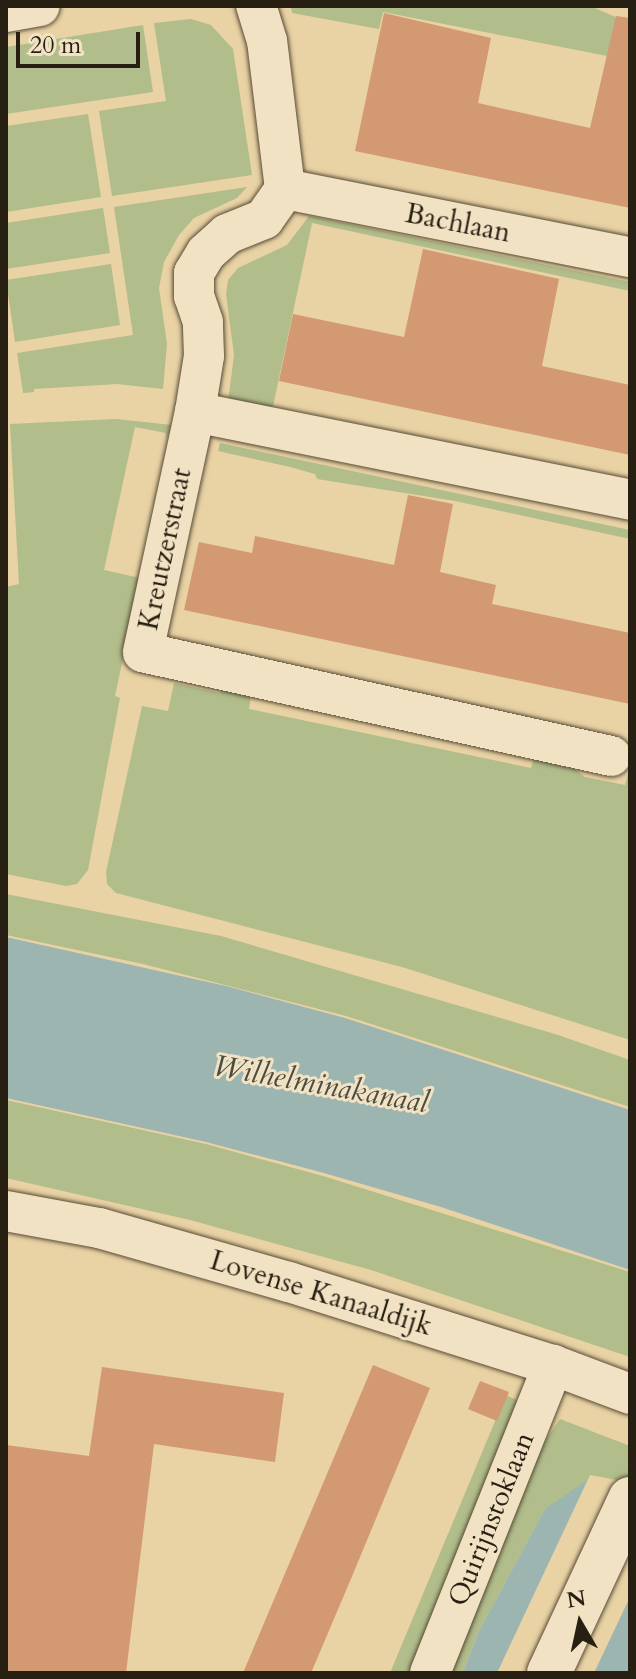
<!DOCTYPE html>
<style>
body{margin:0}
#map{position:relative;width:636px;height:1679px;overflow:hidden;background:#e9d2a4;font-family:Cardo,serif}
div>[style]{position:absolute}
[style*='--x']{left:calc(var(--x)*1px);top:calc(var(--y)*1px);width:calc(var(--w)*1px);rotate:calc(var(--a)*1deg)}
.green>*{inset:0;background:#b1bd8a}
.water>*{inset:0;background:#9cb5b1}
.pier>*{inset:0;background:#e9d2a4}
.building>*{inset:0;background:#d29973}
.roads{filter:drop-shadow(0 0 2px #584c37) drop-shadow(0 0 2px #584c37)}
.minor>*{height:40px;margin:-20px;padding:0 20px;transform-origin:20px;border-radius:20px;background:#f1e2c4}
.tertiary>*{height:44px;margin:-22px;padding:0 22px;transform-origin:22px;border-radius:22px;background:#f1e2c4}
span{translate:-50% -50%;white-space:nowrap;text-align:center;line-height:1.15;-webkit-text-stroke:6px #f1e2c4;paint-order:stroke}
.street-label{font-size:28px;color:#281f13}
.water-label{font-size:30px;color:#4b4c42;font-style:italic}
.frame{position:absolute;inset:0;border:8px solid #281f13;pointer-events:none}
.north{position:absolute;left:540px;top:1583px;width:80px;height:80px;-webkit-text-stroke:6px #f1e2c4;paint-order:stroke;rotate:351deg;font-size:22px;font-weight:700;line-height:32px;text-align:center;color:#281f13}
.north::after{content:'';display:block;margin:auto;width:28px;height:36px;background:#281f13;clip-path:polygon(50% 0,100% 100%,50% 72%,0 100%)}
.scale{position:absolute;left:16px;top:32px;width:124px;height:36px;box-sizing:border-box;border:4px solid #281f13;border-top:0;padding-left:10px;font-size:24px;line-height:28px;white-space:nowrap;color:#281f13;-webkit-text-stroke:6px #f1e2c4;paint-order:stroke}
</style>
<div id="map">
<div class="green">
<div style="clip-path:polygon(590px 6px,630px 23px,607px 56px,383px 12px,379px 29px,292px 13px,291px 7px)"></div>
<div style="clip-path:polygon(191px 19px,211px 25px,233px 49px,252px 175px,112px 196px,99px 111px,166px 101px,154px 23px)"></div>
<div style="clip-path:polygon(143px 25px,153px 92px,6px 114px,6px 47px)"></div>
<div style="clip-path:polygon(88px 114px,101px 197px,6px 212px,6px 126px)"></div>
<div style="clip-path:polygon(247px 187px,237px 198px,194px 218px,179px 235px,164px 262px,159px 288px,167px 344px,163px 389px,117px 384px,34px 389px,34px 392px,23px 393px,17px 353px,133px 335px,114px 207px)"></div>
<div style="clip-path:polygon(103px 208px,110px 253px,6px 269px,6px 223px)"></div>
<div style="clip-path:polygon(309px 216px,630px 282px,630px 291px,312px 223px,272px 411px,228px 402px,234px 355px,226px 294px,228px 280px,238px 268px,287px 245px)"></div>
<div style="clip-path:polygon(111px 264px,120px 325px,15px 342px,6px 280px)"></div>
<div style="clip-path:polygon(116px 419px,172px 425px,166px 439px,166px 433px,135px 427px,104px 570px,140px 578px,115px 696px,120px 698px,88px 870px,77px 884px,66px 886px,6px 874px,6px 587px,19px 584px,10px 424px)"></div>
<div style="clip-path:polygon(220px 443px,630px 530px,630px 539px,455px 501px,317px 479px,315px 474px,290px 467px,218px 451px)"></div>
<div style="clip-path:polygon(174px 683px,220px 693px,222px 688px,251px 695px,249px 709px,531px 768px,535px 755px,565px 761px,585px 777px,625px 785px,630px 766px,630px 1040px,402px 967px,116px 893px,107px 884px,106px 872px,142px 706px,168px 711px)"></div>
<div style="clip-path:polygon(6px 894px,221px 936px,555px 1034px,630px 1060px,630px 1107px,346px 1016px,143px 964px,6px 935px)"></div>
<div style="clip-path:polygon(6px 1100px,206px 1144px,323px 1176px,630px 1272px,630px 1357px,371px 1270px,190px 1220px,6px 1178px)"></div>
<div style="clip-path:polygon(506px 1395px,525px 1404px,412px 1673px,390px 1673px)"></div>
<div style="clip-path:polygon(560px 1419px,630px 1446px,630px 1487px,545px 1509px,479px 1631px,463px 1673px,446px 1673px,541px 1447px)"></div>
</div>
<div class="water">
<div style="clip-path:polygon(6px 937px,226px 986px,345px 1018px,630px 1110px,630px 1270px,441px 1207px,324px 1173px,206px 1142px,6px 1098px)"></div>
<div style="clip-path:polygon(589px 1479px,630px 1509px,630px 1673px,463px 1673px,479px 1631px,545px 1509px)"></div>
</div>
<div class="pier">
<div style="clip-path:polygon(590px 1475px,617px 1480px,630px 1504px,630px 1597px,594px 1673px,497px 1673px)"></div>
</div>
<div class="building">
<div style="clip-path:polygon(384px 13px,491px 38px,478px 103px,590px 128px,616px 16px,630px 18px,630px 208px,355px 151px)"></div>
<div style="clip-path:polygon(423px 249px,559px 279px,542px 366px,630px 385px,630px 455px,279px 381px,293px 314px,404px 337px)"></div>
<div style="clip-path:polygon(408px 495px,453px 504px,440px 572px,496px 585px,492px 604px,630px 633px,630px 704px,184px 610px,199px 542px,252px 553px,255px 536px,394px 565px)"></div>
<div style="clip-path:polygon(373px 1365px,430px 1388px,353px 1574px,311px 1673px,243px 1673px)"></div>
<div style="clip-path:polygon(102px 1367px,284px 1393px,275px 1462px,154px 1444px,126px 1673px,6px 1673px,6px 1445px,89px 1456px)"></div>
<div style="clip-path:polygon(480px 1381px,509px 1392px,497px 1421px,468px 1409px)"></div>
</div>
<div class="roads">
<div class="minor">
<div style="--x:6;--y:12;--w:34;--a:-10"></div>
<div style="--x:285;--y:189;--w:352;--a:11.2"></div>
<div style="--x:195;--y:412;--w:57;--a:-80.9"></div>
<div style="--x:204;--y:356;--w:34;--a:-92"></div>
<div style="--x:203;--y:322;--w:28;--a:-109"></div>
<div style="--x:194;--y:296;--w:23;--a:-90"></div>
<div style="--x:194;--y:273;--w:23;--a:-59"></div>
<div style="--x:206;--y:253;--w:28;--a:-42"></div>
<div style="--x:227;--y:234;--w:40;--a:-22"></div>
<div style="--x:264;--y:219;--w:37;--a:-55"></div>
<div style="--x:285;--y:189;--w:149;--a:-96.9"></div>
<div style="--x:267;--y:41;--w:37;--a:-107"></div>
<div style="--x:611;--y:756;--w:479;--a:-167.5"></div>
<div style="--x:143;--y:652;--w:246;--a:-77.8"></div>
<div style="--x:195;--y:412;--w:444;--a:11.4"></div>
<div style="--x:6;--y:1211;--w:95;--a:10.4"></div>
<div style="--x:99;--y:1228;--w:198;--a:15.9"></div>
<div style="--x:289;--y:1282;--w:277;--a:17.5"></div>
<div style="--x:553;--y:1365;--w:82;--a:20.6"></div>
<div style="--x:430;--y:1673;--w:332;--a:-68.2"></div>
</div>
<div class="tertiary">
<div style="--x:549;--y:1673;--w:192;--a:-65"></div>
</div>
</div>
<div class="street-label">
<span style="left:458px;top:223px;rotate:11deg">Bachlaan</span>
<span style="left:165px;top:549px;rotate:-78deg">Kreutzerstraat</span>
<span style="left:321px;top:1293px;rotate:17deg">Lovense Kanaaldijk</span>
<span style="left:491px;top:1519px;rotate:-68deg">Quirijnstoklaan</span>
</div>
<div class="water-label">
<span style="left:321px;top:1085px;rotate:10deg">Wilhelminakanaal</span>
</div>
<div class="frame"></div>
<div class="north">N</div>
<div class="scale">20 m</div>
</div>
